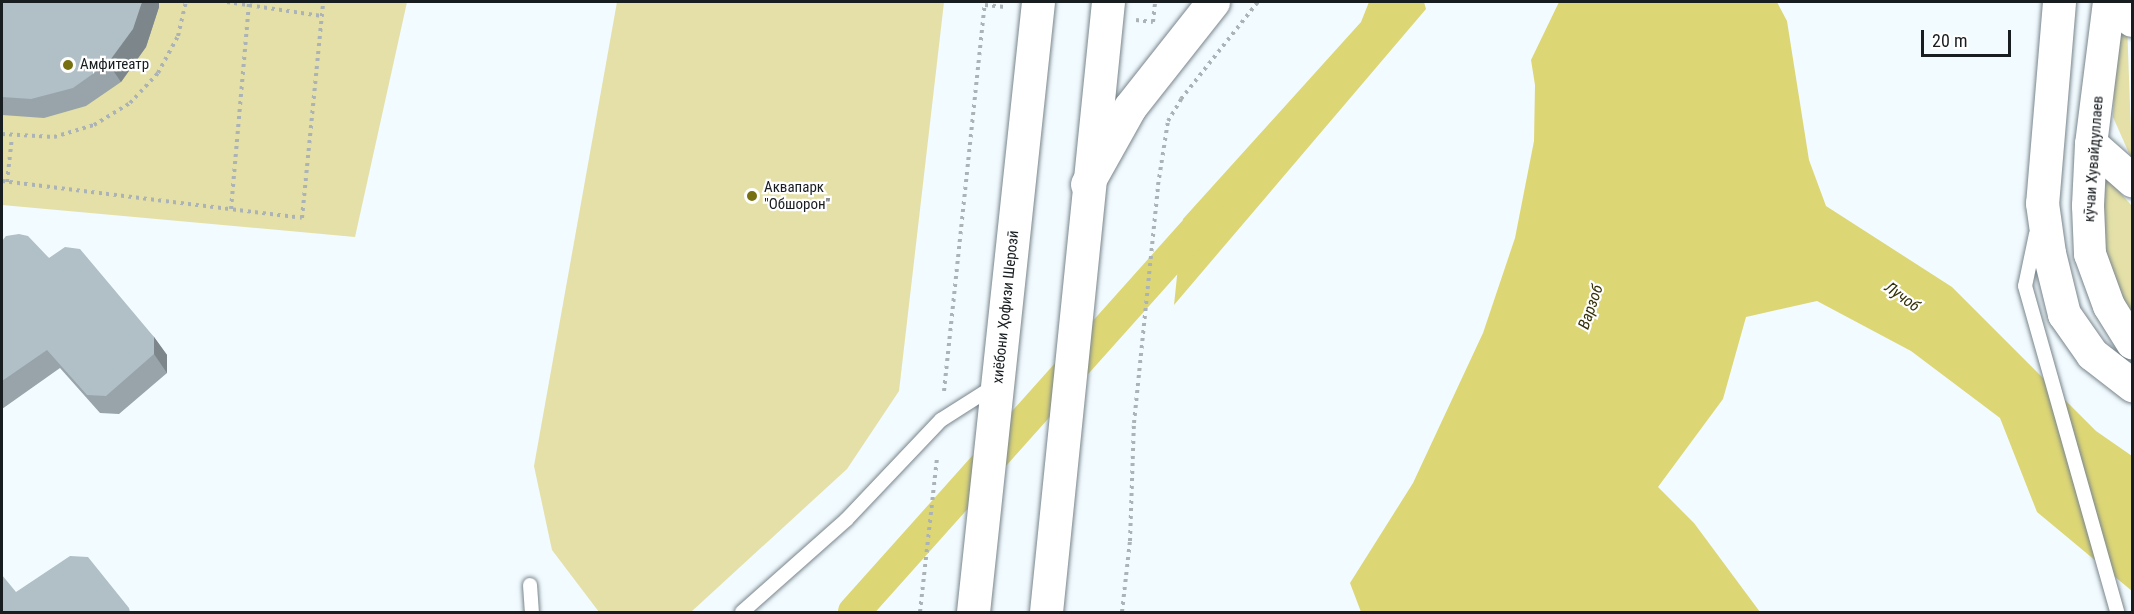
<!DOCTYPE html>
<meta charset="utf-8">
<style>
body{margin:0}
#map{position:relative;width:2134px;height:614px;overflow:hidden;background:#f2fbff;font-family:"Roboto Condensed",sans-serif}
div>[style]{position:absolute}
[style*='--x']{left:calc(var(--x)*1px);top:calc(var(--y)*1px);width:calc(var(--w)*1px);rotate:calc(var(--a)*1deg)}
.green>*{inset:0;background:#e4e0a7}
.water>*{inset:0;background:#ddd675}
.canal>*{height:32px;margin:-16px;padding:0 16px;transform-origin:16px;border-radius:16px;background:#ddd675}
.path>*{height:4px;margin-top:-2px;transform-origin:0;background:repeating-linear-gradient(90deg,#abb3b7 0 3px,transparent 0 7.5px)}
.roads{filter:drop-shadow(0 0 2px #78858c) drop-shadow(0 0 2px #78858c)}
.service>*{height:14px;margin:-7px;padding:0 7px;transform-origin:7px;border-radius:7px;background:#fff}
.tertiary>*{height:32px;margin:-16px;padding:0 16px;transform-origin:16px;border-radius:16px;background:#fff}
.secondary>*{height:33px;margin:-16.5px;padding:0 16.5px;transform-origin:16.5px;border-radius:16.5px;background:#fff}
.trunk>*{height:33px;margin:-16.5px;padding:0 16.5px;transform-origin:16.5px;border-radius:16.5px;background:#fff}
.wall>*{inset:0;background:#98a4aa}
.shaded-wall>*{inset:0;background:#7c868b}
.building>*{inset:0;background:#b1bfc6}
.dots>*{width:16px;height:16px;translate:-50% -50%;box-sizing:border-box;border:3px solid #fff;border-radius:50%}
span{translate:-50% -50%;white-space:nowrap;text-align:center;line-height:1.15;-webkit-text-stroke:4.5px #fff;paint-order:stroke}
.poi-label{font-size:15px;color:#181d20}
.left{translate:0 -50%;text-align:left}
.street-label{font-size:15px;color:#181d20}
.water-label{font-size:16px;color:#363207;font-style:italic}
.frame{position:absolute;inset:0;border:3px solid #181d20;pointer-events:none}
.scale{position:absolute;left:1921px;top:30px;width:90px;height:27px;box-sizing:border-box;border:3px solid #181d20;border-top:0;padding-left:8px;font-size:18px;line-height:21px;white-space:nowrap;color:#181d20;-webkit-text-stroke:4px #fff;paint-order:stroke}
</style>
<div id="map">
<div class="green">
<div style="clip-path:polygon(2px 2px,407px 2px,355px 237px,2px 205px)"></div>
<div style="clip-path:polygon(617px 2px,944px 2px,899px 391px,847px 469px,691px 612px,599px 612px,552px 550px,534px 466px)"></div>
<div style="clip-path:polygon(2117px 24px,2127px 24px,2132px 160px,2113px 117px)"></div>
<div style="clip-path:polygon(2106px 177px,2132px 206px,2132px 323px,2106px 264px,2103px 212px)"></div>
</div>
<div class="water">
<div style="clip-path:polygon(1369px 2px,1424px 2px,1426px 9px,1174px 305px,1183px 219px,1361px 22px)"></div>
<div style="clip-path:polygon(1559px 2px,1777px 2px,1787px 21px,1809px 160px,1826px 206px,1952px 287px,2096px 431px,2132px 456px,2132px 591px,2037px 512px,2000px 418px,1911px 351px,1817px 301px,1746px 317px,1723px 399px,1658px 487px,1694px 523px,1760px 612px,1361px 612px,1350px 583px,1413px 483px,1483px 333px,1515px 238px,1534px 141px,1535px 85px,1531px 60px)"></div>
</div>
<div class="canal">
<div style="--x:854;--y:612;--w:533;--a:-48.2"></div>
</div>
<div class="path">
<div style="--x:227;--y:2;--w:96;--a:8.4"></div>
<div style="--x:985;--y:5;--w:20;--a:6"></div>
<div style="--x:1136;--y:20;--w:17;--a:7"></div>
<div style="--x:1153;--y:22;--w:20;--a:-84"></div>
<div style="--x:2;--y:134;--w:52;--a:3.3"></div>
<div style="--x:54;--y:137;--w:42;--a:-16.7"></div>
<div style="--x:94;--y:125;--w:42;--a:-31.4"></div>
<div style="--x:130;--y:103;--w:41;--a:-47"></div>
<div style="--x:158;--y:73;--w:42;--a:-61.6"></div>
<div style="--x:178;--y:36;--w:35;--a:-77"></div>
<div style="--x:2;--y:181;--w:302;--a:7"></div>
<div style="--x:302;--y:218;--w:217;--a:-84.4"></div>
<div style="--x:7;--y:182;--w:45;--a:-83.7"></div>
<div style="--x:231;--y:209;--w:208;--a:-85"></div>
<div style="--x:944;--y:391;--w:391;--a:-84"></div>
<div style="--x:920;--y:612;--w:155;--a:-83.7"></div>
<div style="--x:1122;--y:612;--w:71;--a:-83.6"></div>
<div style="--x:1130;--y:541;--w:118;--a:-88.1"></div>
<div style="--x:1134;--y:423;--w:239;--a:-84.2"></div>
<div style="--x:1158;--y:185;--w:65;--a:-81.1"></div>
<div style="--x:1168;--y:121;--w:26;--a:-59"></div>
<div style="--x:1181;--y:99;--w:124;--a:-51.6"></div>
</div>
<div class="roads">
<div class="service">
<div style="--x:2036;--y:234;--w:53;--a:101.9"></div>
<div style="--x:2025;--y:286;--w:339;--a:74.2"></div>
<div style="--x:530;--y:585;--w:27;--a:86"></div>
<div style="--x:742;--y:612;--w:139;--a:-41.5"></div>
<div style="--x:846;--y:520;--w:138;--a:-46.5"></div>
<div style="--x:941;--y:420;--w:65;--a:-32.5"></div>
</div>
<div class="tertiary">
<div style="--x:2109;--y:2;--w:143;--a:97.2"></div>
<div style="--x:2091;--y:144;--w:62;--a:92.8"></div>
<div style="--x:2088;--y:206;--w:48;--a:87.6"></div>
<div style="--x:2090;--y:254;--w:55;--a:69.9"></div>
<div style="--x:2109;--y:306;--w:44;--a:58.1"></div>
<div style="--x:2130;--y:2;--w:19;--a:84"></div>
</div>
<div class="secondary">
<div style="--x:973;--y:612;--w:613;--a:-83.92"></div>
<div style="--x:1046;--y:612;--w:613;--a:-84.2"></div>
</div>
<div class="trunk">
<div style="--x:2059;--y:2;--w:202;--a:94.8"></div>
<div style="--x:2042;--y:203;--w:50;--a:82"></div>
<div style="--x:2049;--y:253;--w:63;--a:76.2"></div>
<div style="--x:2064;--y:314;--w:49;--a:55"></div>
<div style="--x:2092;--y:354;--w:51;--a:37.8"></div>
<div style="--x:2091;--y:144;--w:55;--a:41.3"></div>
<div style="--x:1087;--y:184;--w:88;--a:-60.8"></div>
<div style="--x:1130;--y:107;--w:134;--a:-51.7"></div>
</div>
</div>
<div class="wall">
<div style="clip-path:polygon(2px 2px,159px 7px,146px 47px,121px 82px,86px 106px,44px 118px,2px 115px)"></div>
<div style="clip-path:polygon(2px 241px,49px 258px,154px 337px,167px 355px,167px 373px,119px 414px,100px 413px,60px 368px,2px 409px)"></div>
</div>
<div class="shaded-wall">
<div style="clip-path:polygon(142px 2px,159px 2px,159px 7px,146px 47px,121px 82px,108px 63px)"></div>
<div style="clip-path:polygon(154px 337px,167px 355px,167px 373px,154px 354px)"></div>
</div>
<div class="building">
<div style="clip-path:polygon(2px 2px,142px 2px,133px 29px,108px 63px,73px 88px,31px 99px,2px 97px)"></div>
<div style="clip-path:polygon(19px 234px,28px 236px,49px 258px,65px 247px,80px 249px,154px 337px,154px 354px,106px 396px,87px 395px,47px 350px,2px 381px,2px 241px,6px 236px)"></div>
<div style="clip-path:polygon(70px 556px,88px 557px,129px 608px,130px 612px,2px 612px,2px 575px,16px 592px)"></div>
</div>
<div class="dots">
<div style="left:68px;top:65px;background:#777010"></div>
<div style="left:752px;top:196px;background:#777010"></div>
</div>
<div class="poi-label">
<span class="left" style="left:80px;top:65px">Aмфитеатр</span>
<span class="left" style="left:764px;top:196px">Аквапарк<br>"Обшорон"</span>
</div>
<div class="street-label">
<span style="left:2094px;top:159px;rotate:-86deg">кӯчаи Хувайдуллаев</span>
<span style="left:1006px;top:307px;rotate:-84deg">хиёбони Ҳофизи Шерозӣ</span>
</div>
<div class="water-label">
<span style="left:1902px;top:297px;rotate:36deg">Лучоб</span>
<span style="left:1591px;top:307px;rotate:-71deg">Варзоб</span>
</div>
<div class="frame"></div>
<div class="scale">20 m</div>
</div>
